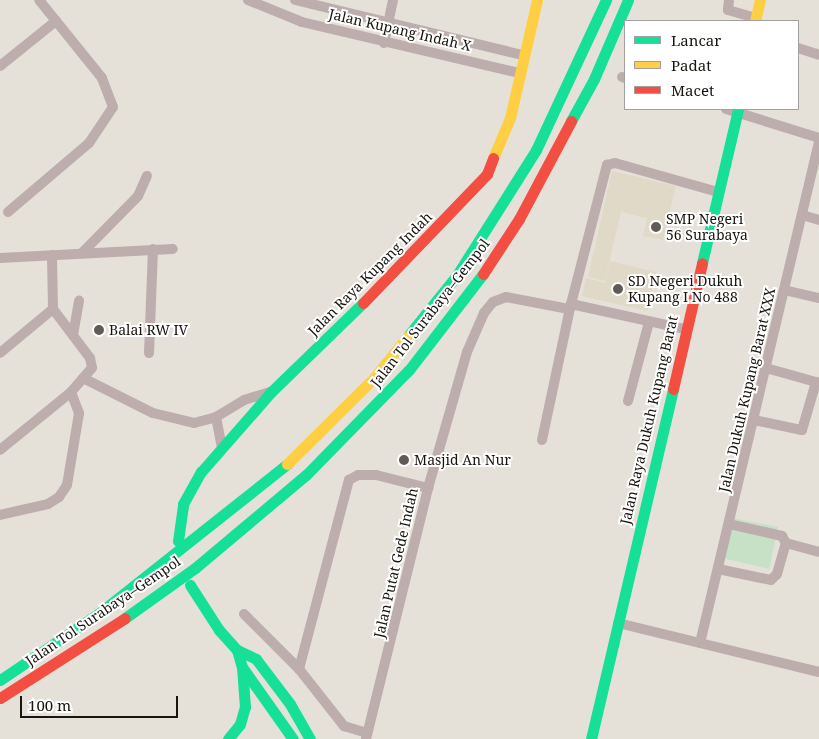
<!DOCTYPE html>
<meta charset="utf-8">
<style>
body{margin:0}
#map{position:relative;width:819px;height:739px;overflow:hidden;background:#e5e1d8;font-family:"Noto Serif",serif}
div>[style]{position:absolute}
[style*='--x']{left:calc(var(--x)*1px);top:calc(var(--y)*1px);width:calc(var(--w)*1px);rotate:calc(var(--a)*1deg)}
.built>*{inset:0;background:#e1d9c8}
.green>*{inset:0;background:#c6e1c6}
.street>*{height:10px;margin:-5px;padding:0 5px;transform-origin:5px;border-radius:5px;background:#beadad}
.fast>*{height:11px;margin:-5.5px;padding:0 5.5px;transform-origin:5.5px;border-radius:5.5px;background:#16e098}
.slow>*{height:11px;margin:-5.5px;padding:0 5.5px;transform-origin:5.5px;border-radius:5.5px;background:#ffcf43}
.jam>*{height:11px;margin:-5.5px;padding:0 5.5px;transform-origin:5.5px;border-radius:5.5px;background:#f24e42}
.dots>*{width:14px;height:14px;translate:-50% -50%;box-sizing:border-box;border:2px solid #fff;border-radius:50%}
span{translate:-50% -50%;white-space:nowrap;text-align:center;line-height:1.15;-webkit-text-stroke:4px #fff;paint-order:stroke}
.street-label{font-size:14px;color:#18150f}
.poi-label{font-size:14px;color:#18150f}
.left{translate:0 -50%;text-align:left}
.legend{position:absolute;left:624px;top:20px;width:175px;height:90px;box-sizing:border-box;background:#fff;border:1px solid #a3a19f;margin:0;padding:6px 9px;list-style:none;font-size:15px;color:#18150f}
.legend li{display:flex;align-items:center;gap:10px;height:25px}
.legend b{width:25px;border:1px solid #a3a19f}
.scale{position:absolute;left:20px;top:696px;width:158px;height:22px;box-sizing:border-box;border:2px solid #18150f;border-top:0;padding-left:6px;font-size:15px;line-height:18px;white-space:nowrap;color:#18150f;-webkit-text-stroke:4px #fff;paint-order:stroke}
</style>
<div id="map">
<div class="built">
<div style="clip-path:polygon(612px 171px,676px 186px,663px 240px,643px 236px,647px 218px,621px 212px,605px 281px,588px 277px)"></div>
<div style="clip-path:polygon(610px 261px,656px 272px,647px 311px,582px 296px,586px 278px,605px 283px)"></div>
</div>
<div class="green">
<div style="clip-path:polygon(727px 517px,778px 527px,769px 569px,718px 557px)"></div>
</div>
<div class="street">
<div style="--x:248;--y:0;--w:58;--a:22.2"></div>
<div style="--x:302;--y:22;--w:223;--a:13.2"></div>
<div style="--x:295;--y:0;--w:235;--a:13.6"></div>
<div style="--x:729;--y:0;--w:10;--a:96"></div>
<div style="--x:728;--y:10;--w:29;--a:16"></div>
<div style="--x:384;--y:43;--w:44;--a:-78.2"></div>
<div style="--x:798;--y:48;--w:22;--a:18"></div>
<div style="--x:0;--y:66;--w:72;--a:-38.8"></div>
<div style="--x:622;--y:77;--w:3;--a:18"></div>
<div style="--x:726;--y:109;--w:97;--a:17.3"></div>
<div style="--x:8;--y:212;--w:106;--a:-40.4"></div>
<div style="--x:89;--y:143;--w:43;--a:-56.3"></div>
<div style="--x:113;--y:107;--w:31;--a:-111"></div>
<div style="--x:102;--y:78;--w:100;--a:-128.9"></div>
<div style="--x:802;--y:215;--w:18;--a:16"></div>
<div style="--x:82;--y:253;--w:80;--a:-45.5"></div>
<div style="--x:138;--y:196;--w:22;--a:-66"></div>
<div style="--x:0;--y:258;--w:173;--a:-3"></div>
<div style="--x:784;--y:290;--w:36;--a:13"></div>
<div style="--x:571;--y:304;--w:144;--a:-75.5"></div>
<div style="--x:607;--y:165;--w:8;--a:-14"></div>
<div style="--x:615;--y:163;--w:107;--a:15.7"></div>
<div style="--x:73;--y:335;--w:35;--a:-80"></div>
<div style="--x:0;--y:353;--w:69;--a:-39.7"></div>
<div style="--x:53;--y:309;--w:54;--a:-91.1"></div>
<div style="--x:149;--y:353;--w:104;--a:-87.8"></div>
<div style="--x:83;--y:378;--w:78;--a:26.6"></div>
<div style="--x:153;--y:413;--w:42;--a:13.7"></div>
<div style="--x:194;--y:423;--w:23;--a:-15"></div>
<div style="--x:216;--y:417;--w:33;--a:-31"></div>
<div style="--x:244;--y:400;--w:28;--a:-17"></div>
<div style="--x:628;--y:401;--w:82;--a:-75.1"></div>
<div style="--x:216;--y:417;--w:32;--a:79"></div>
<div style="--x:754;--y:420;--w:49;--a:11.8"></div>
<div style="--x:802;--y:430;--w:50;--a:-73.7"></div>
<div style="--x:816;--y:382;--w:52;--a:-164.4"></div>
<div style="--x:542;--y:440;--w:139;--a:-78"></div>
<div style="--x:571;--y:304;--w:117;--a:12.4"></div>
<div style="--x:0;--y:450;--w:92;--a:-39.2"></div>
<div style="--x:71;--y:392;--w:32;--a:-49"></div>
<div style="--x:92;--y:368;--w:10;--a:-101"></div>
<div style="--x:90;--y:358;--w:61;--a:-127.1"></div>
<div style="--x:0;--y:515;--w:49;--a:-12.9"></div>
<div style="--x:48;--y:504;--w:13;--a:-32"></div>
<div style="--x:59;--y:497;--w:14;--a:-56"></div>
<div style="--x:67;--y:485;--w:73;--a:-80.5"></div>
<div style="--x:79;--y:413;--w:22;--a:-111"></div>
<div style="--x:786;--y:543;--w:34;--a:15"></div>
<div style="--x:718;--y:569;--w:54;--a:11.7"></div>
<div style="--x:771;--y:580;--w:8;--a:-45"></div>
<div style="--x:777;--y:574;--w:32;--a:-74"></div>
<div style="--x:786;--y:543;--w:8;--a:-120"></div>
<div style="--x:782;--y:536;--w:54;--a:-167.2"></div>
<div style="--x:244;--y:614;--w:78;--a:45"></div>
<div style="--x:299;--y:669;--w:73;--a:51.7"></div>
<div style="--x:344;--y:726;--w:24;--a:17"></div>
<div style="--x:618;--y:623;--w:207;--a:13.7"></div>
<div style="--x:700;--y:643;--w:515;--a:-76.64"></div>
<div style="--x:299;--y:669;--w:196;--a:-75.2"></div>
<div style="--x:349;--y:480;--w:10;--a:-29"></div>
<div style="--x:358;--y:475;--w:18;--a:0"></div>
<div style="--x:376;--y:475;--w:54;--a:14"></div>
<div style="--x:366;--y:739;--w:259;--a:-76.1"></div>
<div style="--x:428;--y:488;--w:141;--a:-74"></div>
<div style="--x:467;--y:352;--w:43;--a:-66.4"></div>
<div style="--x:484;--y:313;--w:14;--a:-51"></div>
<div style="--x:493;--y:302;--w:14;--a:-21"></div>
<div style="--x:506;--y:297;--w:64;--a:10.8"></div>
</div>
<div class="fast">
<div style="--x:571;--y:121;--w:48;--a:-61.3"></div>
<div style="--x:594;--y:79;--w:86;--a:-66.7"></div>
<div style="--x:702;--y:263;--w:158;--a:-76.8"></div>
<div style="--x:408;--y:336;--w:78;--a:-51.2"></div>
<div style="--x:457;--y:275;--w:148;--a:-57.7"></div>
<div style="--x:536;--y:150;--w:166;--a:-65"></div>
<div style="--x:178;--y:541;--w:37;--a:-82"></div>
<div style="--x:183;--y:504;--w:37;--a:-61"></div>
<div style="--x:201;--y:472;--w:106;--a:-48.8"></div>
<div style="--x:271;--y:392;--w:128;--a:-44.1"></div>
<div style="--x:190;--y:585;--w:54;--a:57.2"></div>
<div style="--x:219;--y:630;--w:27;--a:48"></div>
<div style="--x:237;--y:650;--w:21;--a:25"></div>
<div style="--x:256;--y:659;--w:56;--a:52.9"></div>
<div style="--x:290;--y:704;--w:40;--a:60.3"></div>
<div style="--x:125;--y:618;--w:86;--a:-35.5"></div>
<div style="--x:195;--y:568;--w:145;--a:-40"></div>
<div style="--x:306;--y:475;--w:147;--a:-45.6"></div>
<div style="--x:409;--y:370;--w:121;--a:-52.4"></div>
<div style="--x:237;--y:650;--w:18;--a:74"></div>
<div style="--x:242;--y:667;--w:88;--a:54.7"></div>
<div style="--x:0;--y:680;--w:118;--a:-34"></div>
<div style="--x:98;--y:614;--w:241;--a:-38.4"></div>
<div style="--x:228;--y:739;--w:19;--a:-51"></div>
<div style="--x:240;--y:724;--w:18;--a:-74"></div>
<div style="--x:245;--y:707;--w:40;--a:-94.3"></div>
<div style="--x:591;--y:739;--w:359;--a:-76.8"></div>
</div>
<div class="slow">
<div style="--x:755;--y:21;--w:22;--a:-77"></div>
<div style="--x:493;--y:158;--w:43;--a:-67"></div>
<div style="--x:510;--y:118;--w:121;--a:-77.1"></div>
<div style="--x:287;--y:464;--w:122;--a:-44.7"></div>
<div style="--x:374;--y:378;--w:54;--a:-51"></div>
</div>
<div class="jam">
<div style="--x:483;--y:274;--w:66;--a:-56.8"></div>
<div style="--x:519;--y:219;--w:111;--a:-62"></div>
<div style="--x:363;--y:303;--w:179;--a:-46.1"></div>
<div style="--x:487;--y:174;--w:17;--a:-69"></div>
<div style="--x:673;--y:389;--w:129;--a:-77"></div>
<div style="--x:0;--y:698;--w:148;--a:-32.6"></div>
</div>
<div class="dots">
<div style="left:656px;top:227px;background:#605c55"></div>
<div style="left:618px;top:289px;background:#605c55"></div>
<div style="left:99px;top:330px;background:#605c55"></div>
<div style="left:404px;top:460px;background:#605c55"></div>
</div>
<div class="street-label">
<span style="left:400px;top:30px;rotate:13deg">Jalan Kupang Indah X</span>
<span style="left:370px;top:274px;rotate:-45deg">Jalan Raya Kupang Indah</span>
<span style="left:430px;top:313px;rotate:-52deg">Jalan Tol Surabaya–Gempol</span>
<span style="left:747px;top:390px;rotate:-77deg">Jalan Dukuh Kupang Barat XXX</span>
<span style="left:649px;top:420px;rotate:-77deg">Jalan Raya Dukuh Kupang Barat</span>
<span style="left:396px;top:563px;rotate:-77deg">Jalan Putat Gede Indah</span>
<span style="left:103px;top:611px;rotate:-34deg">Jalan Tol Surabaya–Gempol</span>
</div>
<div class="poi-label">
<span class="left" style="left:666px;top:227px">SMP Negeri<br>56 Surabaya</span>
<span class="left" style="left:628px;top:289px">SD Negeri Dukuh<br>Kupang I No 488</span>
<span class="left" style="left:109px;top:330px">Balai RW IV</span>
<span class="left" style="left:414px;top:460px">Masjid An Nur</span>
</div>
<ul class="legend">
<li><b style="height:6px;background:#16e098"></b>Lancar</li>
<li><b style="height:6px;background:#ffcf43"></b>Padat</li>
<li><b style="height:6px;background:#f24e42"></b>Macet</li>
</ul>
<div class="scale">100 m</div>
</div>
